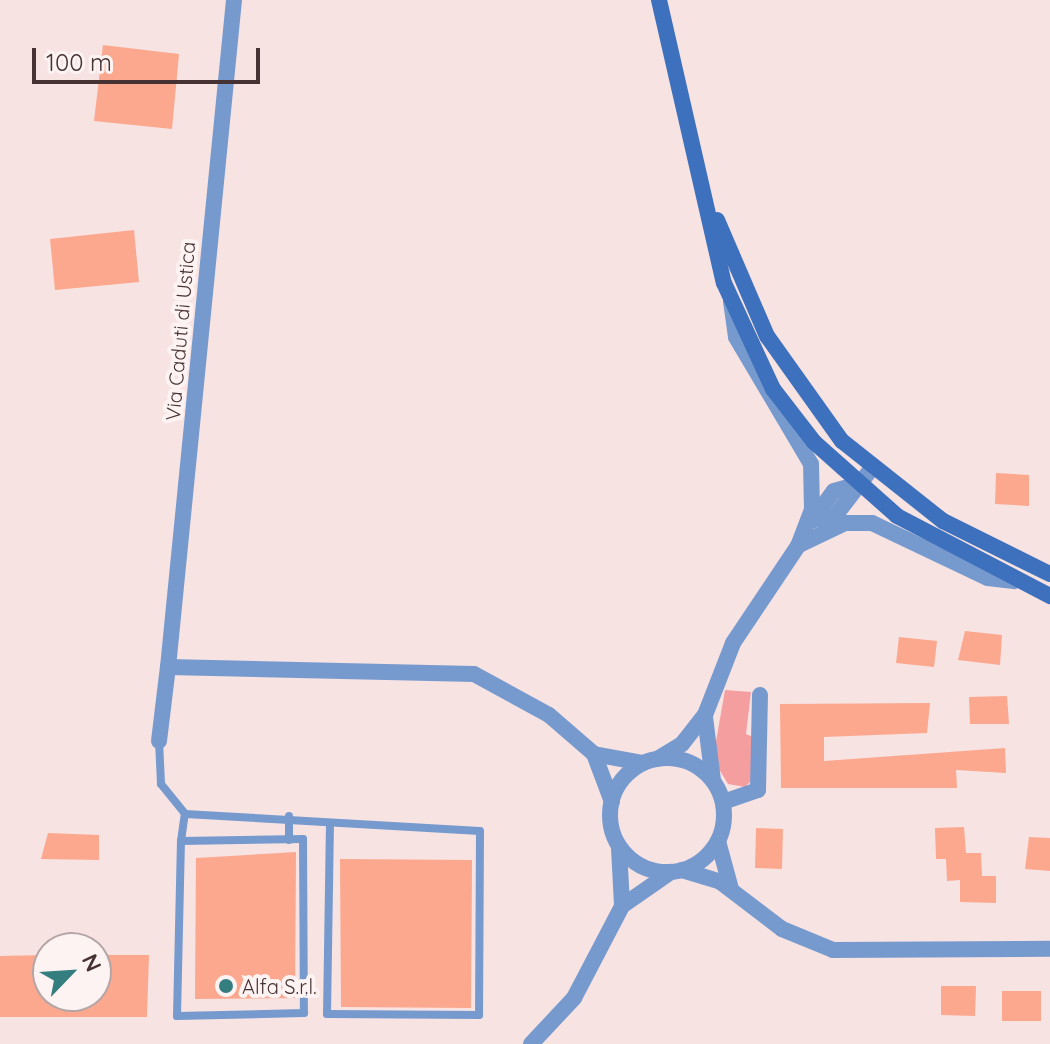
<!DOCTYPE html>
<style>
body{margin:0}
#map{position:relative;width:1050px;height:1044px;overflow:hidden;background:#f8e3e3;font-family:Quicksand,sans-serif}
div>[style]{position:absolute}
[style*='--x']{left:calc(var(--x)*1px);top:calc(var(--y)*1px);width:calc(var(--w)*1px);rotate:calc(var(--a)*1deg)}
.green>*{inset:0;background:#f59ea0}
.building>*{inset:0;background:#fba88e}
.service>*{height:8px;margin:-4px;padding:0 4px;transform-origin:4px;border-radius:4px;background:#779ace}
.minor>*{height:16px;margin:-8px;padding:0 8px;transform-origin:8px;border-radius:8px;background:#779ace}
.tertiary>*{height:16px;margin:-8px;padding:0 8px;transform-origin:8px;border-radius:8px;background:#779ace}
.tertiary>.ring{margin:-8px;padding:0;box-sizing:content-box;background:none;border:16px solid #779ace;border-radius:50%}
.secondary>*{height:16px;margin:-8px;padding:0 8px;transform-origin:8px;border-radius:8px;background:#3e71bd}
.dots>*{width:22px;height:22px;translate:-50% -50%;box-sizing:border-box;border:4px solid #fef3f3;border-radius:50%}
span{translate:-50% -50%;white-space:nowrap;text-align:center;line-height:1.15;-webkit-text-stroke:8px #fef3f3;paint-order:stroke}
.street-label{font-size:20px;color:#463232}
.poi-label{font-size:20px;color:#463232}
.left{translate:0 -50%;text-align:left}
.north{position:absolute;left:32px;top:932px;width:80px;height:80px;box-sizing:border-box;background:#fef3f3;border:2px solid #b4a6a6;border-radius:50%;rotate:65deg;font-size:22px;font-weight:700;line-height:32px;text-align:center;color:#463232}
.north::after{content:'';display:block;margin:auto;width:28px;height:36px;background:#357e80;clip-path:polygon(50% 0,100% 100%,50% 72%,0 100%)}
.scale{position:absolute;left:32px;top:48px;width:228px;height:36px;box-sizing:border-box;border:4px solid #463232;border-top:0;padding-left:10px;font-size:24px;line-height:28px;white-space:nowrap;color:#463232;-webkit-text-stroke:6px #fef3f3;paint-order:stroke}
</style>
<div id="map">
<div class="green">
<div style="clip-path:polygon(725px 690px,751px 692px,746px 734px,753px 737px,752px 780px,745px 787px,728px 784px,713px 759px)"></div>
</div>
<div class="building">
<div style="clip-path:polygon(103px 45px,179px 54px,172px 129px,94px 121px)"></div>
<div style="clip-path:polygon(134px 230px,139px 282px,55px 290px,50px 239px)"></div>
<div style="clip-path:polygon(996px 473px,1029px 475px,1029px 506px,995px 504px)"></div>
<div style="clip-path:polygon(965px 631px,1002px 635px,1000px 665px,958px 660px)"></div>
<div style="clip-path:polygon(899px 637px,937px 641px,934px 667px,896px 663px)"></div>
<div style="clip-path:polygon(1007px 696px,1009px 724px,970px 724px,969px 697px)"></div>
<div style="clip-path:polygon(930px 703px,927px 733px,824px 737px,824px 761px,1005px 748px,1006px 773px,956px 770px,957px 788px,781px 788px,780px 704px)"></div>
<div style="clip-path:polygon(964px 827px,966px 853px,981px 853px,982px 876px,996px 876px,996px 903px,960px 902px,960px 880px,947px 881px,946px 859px,936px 859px,935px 828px)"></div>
<div style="clip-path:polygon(756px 828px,783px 829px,782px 869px,755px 868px)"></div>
<div style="clip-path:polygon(48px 833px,99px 835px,99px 860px,41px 859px)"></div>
<div style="clip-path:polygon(1029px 837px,1050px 838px,1050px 871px,1025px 869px)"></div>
<div style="clip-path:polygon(296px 852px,295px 998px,195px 999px,196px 858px)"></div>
<div style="clip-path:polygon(340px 859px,472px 860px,471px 1008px,341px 1007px)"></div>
<div style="clip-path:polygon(48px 955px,48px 996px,96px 996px,96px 955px,149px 955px,147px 1017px,0 1017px,0 956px)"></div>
<div style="clip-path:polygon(941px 986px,976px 986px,975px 1016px,941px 1015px)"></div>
<div style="clip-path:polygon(1002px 991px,1041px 991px,1041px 1021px,1002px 1021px)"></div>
</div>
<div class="service">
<div style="--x:159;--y:741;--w:43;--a:87.3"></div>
<div style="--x:161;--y:784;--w:38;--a:51"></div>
<div style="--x:185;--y:814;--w:295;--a:3.3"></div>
<div style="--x:480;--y:831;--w:184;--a:90.3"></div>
<div style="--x:479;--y:1015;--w:152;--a:-179.6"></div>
<div style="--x:327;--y:1014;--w:187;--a:-89.1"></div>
<div style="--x:289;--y:840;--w:24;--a:-90"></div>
<div style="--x:181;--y:841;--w:122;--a:-0.9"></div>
<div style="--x:303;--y:839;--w:174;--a:89.7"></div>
<div style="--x:304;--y:1013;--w:127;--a:178.6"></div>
<div style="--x:177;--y:1016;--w:175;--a:-88.7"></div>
<div style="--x:181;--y:841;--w:27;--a:-82"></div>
</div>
<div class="minor">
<div style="--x:234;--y:0;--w:670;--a:95.65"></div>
<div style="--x:168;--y:667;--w:306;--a:1.3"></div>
<div style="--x:474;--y:674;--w:85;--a:28.7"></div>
<div style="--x:549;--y:715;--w:60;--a:40.9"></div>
<div style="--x:594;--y:754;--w:51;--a:69.4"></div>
<div style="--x:159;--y:741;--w:75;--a:-83.1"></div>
<div style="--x:594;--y:754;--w:50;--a:10.4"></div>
<div style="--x:723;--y:802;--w:37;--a:-19"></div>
<div style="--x:758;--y:790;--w:95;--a:-88.8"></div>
<div style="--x:718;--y:841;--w:50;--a:74.8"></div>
<div style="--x:682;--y:870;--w:39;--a:17"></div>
<div style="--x:719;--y:881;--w:79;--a:37.3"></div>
<div style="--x:782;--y:929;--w:55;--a:22.4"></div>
<div style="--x:833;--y:950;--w:217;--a:-0.3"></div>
</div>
<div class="tertiary">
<div style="--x:812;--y:521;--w:37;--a:-54"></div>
<div style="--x:834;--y:491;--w:25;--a:-16"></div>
<div style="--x:825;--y:529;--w:77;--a:-52.4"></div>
<div style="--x:799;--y:545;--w:51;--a:-25.6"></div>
<div style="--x:845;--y:523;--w:27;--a:0"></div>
<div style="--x:872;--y:523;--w:128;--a:25.4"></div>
<div style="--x:988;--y:578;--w:26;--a:7"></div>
<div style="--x:705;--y:717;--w:64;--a:82.8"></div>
<div class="ring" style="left:610px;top:758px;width:98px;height:98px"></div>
<div style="--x:657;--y:759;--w:29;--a:-31"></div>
<div style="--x:682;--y:744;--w:37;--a:-52"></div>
<div style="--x:705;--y:715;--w:77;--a:-68.7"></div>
<div style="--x:733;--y:643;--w:117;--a:-56.2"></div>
<div style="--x:798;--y:546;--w:39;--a:-69"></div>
<div style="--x:812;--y:510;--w:46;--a:-91.2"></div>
<div style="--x:811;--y:464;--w:147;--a:-120.6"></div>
<div style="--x:736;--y:337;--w:37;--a:-98"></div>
<div style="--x:619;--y:848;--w:58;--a:87"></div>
<div style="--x:531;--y:1044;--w:63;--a:-46.9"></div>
<div style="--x:574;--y:998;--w:104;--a:-62.4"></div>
<div style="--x:622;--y:906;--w:60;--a:-34.8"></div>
</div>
<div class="secondary">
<div style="--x:659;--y:0;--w:290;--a:77.1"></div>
<div style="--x:724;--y:283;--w:117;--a:65.2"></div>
<div style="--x:773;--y:389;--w:67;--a:52.3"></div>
<div style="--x:814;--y:442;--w:111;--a:41.7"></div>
<div style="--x:897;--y:516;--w:173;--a:27.6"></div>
<div style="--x:717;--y:220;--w:126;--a:66.7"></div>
<div style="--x:767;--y:336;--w:129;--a:54.5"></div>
<div style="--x:842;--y:441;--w:129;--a:38.4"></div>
<div style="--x:943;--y:521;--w:119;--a:26.4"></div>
</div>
<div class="dots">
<div style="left:226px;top:986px;background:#357e80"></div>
</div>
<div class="street-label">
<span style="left:180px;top:331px;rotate:-85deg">Via Caduti di Ustica</span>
</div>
<div class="poi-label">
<span class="left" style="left:242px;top:986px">Alfa S.r.l.</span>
</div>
<div class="north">N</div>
<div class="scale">100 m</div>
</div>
